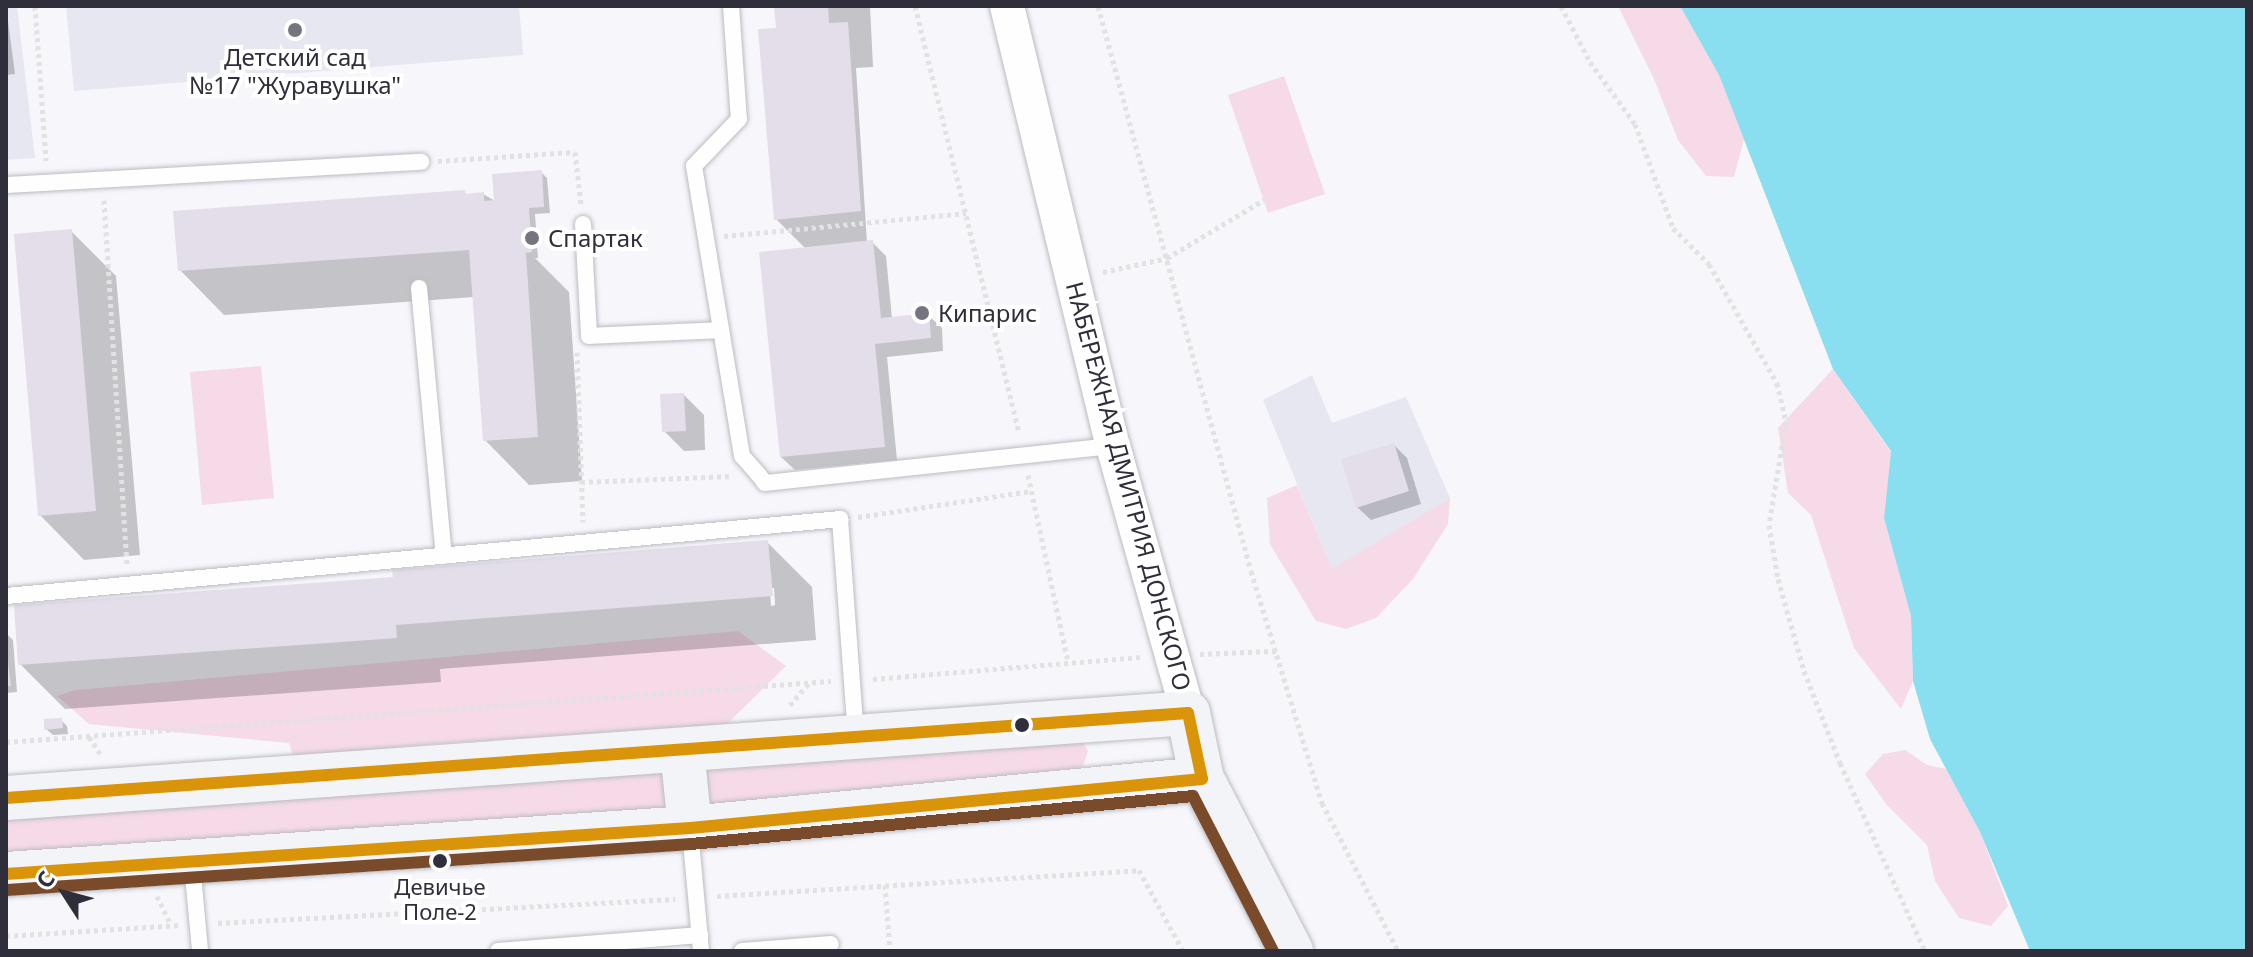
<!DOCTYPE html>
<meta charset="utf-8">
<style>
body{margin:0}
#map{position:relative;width:2253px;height:957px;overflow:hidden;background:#f6f6fb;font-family:"Noto Sans",sans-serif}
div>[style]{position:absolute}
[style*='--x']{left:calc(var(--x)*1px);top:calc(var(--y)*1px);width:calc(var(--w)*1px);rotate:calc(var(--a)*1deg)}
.built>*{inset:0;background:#e7e7f2}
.green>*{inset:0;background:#f6dae8}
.water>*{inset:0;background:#89deef}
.shadow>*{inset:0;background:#0003}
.building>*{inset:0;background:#e3dee9}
.path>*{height:5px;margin-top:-2.5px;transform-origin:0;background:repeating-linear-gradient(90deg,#e2e2e3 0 4px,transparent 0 8px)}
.roads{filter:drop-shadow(0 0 2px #bbbcc3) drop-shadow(0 0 2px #bbbcc3)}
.lane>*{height:16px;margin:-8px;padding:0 8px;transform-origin:8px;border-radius:8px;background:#fefefe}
.street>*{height:34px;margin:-17px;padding:0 17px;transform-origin:17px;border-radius:17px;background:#fefefe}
.secondary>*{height:44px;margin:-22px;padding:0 22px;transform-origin:22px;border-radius:22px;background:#f2f4f8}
.bus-1>*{height:12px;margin:-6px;padding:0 6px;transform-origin:6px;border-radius:6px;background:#d99409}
.bus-2>*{height:12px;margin:-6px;padding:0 6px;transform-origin:6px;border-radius:6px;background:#7a4b2a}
.dots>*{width:22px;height:22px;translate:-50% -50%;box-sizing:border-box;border:4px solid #fff;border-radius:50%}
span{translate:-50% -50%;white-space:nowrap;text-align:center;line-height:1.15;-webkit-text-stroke:8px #fff;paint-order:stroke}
.bus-label{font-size:22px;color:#2e2f3b}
.poi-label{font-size:24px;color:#2e2f3b}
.left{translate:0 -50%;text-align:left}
.street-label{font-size:24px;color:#2e2f3b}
.frame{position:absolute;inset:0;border:8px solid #2e2f3b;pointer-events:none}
.north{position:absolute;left:24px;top:853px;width:80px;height:80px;-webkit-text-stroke:6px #fff;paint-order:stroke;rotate:306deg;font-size:22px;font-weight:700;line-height:32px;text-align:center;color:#2e2f3b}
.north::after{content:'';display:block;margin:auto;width:28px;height:36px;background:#2e2f3b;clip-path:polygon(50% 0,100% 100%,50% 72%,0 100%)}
</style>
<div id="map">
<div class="built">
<div style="clip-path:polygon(6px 6px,17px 6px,35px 158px,6px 160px)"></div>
<div style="clip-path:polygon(66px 6px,519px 6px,523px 55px,74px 91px)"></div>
<div style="clip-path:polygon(1312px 375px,1332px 423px,1406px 397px,1450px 498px,1332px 570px,1263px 400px)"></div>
</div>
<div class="green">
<div style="clip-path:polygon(1618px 6px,1680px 6px,1719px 75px,1744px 139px,1734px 177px,1706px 176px,1678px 140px,1654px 79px)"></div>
<div style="clip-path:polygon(1284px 76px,1325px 194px,1268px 213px,1228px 95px)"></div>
<div style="clip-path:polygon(261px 366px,274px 498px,202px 505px,190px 372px)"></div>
<div style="clip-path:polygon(1833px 369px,1891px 452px,1884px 518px,1911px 616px,1913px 681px,1901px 709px,1854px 648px,1811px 515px,1788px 493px,1778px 428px)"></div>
<div style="clip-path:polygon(1297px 485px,1332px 569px,1450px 498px,1448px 524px,1413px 579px,1376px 618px,1346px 629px,1316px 621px,1270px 544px,1267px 498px)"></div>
<div style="clip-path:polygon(738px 631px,786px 666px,727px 724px,406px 746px,295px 761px,289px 743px,89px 724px,57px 696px,76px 690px)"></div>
<div style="clip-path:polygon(1080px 737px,1088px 751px,1083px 766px,1077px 771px,713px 804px,700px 795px,707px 757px)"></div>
<div style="clip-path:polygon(1905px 750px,1927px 765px,1946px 769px,1980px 832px,2008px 906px,1991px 926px,1959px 918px,1935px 881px,1927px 845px,1886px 804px,1865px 774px,1883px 754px)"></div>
<div style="clip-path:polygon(666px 768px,675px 813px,6px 861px,6px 813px)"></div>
</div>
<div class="water">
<div style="clip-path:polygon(1680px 6px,2247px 6px,2247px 951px,2030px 951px,1980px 832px,1930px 739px,1913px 681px,1911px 616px,1884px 518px,1891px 451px,1833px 369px,1719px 75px)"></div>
</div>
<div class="shadow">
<div style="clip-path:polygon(6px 6px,15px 74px,6px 75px)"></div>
<div style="clip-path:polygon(776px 6px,870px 6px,873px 67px,856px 68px,867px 243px,872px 242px,886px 256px,892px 318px,928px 315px,942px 328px,943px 351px,887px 357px,897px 460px,795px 470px,781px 457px,806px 249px,776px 219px)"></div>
<div style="clip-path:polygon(541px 172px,547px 178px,550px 213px,535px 214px,538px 258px,535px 258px,569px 292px,582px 481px,529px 485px,485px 440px,474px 297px,224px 315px,180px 270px,464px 192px,467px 195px,483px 194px,497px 202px)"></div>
<div style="clip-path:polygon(71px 231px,116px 276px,140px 555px,84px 560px,40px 515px)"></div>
<div style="clip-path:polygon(684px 395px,704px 415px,705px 450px,684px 451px,664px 431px)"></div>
<div style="clip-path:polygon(1394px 445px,1407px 458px,1421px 504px,1371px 520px,1357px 507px)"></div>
<div style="clip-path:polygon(evenodd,767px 542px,812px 587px,816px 640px,440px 669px,441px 682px,65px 709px,20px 664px,395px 579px,767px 542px,770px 588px,774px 588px,775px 605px,771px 606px,770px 588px)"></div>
<div style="clip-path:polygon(6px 633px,13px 640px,17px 692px,6px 693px)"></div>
<div style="clip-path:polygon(61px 720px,67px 726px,68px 734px,53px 735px,46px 729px)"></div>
</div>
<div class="building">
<div style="clip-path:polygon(774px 6px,828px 6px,829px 23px,848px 22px,861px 211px,774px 220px,758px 29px,776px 28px)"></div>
<div style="clip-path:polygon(542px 170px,544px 207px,529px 208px,532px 252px,526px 253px,538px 437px,483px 441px,469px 250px,178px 271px,173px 211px,465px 190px,465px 194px,484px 192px,484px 201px,494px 200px,492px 174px)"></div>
<div style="clip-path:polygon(72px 229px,96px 511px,38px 516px,14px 234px)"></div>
<div style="clip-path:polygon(873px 240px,881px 318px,929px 313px,931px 338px,875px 344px,885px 447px,780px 457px,759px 252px)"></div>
<div style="clip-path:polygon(684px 393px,686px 431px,662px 432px,660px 394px)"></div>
<div style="clip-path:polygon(1394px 443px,1409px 491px,1356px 508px,1341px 459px)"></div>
<div style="clip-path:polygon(768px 540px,773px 596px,396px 625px,397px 638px,18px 665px,14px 605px,393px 577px,392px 570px)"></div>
<div style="clip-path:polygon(6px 646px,11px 686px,6px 686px)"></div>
<div style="clip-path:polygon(62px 718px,63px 728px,44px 730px,44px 719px)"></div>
</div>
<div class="path">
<div style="--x:35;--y:6;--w:155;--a:85.9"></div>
<div style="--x:915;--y:6;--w:440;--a:76.3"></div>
<div style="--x:1098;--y:6;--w:585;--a:74.85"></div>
<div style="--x:1251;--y:571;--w:243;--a:73"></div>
<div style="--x:1322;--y:803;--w:166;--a:62.8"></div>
<div style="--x:1561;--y:6;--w:63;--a:62.6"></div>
<div style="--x:1590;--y:62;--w:77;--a:54"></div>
<div style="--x:1635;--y:124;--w:111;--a:69.9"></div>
<div style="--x:1673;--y:228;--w:51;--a:45"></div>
<div style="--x:1709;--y:264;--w:137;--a:60.3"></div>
<div style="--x:1777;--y:383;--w:40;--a:77"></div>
<div style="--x:1786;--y:422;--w:104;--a:99.4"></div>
<div style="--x:1769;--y:525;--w:55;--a:80.5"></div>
<div style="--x:1778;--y:579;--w:96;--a:74.2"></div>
<div style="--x:1804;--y:671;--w:99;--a:68.6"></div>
<div style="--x:1840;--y:763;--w:206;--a:65.7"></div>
<div style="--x:438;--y:161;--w:137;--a:-3.8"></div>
<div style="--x:575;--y:152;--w:53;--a:83.5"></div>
<div style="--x:104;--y:200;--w:366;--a:86.4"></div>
<div style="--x:724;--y:236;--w:243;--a:-5.4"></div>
<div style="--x:1103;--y:272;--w:66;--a:-12.3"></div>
<div style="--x:1167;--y:258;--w:113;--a:-30.9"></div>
<div style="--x:577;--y:352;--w:170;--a:88"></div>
<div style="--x:1028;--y:475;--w:191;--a:77.9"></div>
<div style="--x:581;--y:482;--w:152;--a:-2.3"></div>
<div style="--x:858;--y:517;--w:175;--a:-8.5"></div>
<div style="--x:1200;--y:654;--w:76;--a:-2.3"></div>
<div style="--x:873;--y:679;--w:270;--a:-4.7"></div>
<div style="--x:790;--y:705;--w:29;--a:-49"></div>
<div style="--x:89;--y:737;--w:23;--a:56"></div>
<div style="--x:6;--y:742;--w:827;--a:-4.23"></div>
<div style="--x:885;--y:885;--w:66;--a:85.7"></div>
<div style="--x:157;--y:896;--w:32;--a:64"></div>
<div style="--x:717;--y:896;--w:423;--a:-3.5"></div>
<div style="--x:1139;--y:870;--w:92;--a:61.5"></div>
<div style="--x:218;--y:923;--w:458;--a:-3"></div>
<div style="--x:6;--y:936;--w:174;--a:-3.6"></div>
</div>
<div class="roads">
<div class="lane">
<div style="--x:731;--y:6;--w:113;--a:86"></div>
<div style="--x:739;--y:119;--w:65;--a:133.8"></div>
<div style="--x:694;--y:166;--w:294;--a:80.6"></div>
<div style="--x:742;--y:456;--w:24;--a:48"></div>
<div style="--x:758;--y:474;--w:11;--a:52"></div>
<div style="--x:765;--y:483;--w:350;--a:-6.1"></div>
<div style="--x:6;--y:185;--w:416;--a:-3.2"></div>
<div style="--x:583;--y:224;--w:112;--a:86.9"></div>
<div style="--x:589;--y:336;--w:132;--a:-2.6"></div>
<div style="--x:419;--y:288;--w:269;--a:84.7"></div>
<div style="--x:6;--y:596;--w:838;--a:-5.27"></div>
<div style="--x:840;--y:519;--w:218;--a:85.8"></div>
<div style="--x:690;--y:830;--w:121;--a:84.8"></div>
<div style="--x:192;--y:864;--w:87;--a:84.7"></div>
<div style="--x:498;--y:951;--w:203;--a:-4.5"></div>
<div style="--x:742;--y:951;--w:89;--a:-4.5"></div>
</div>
<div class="street">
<div style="--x:1007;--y:6;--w:453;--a:76.5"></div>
<div style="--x:1113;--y:446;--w:277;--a:74.3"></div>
</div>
<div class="secondary">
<div style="--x:682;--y:750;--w:78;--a:84.1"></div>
<div style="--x:6;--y:798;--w:1185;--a:-4.11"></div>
<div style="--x:1188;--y:713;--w:67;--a:78"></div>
<div style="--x:1202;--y:779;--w:194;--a:62.6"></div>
<div style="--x:6;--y:874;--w:686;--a:-3.85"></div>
<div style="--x:690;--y:828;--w:514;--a:-5.47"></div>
</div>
</div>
<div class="bus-1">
<div style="--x:6;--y:798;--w:1185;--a:-4.11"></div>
<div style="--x:1188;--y:713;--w:67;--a:78"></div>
<div style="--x:1202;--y:779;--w:514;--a:174.53"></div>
<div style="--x:690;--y:828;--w:686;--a:176.15"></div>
</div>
<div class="bus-2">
<div style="--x:7;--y:890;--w:686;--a:-3.85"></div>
<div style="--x:691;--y:844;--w:504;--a:-5.46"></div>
<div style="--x:1193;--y:796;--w:174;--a:62.7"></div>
</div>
<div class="dots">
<div style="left:295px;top:30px;background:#74757e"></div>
<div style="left:532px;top:238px;background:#74757e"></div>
<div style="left:922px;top:313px;background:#74757e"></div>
<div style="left:1022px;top:725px;background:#2e2f3b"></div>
<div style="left:440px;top:861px;background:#2e2f3b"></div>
</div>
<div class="bus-label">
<span style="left:440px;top:899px">Девичье<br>Поле-2</span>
</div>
<div class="poi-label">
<span style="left:295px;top:71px">Детский сад<br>№17 "Журавушка"</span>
<span class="left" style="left:548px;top:238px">Спартак</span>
<span class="left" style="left:938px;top:313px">Кипарис</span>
</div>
<div class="street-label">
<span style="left:1129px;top:486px;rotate:75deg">НАБЕРЕЖНАЯ ДМИТРИЯ ДОНСКОГО</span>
</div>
<div class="frame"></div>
<div class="north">С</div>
</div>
